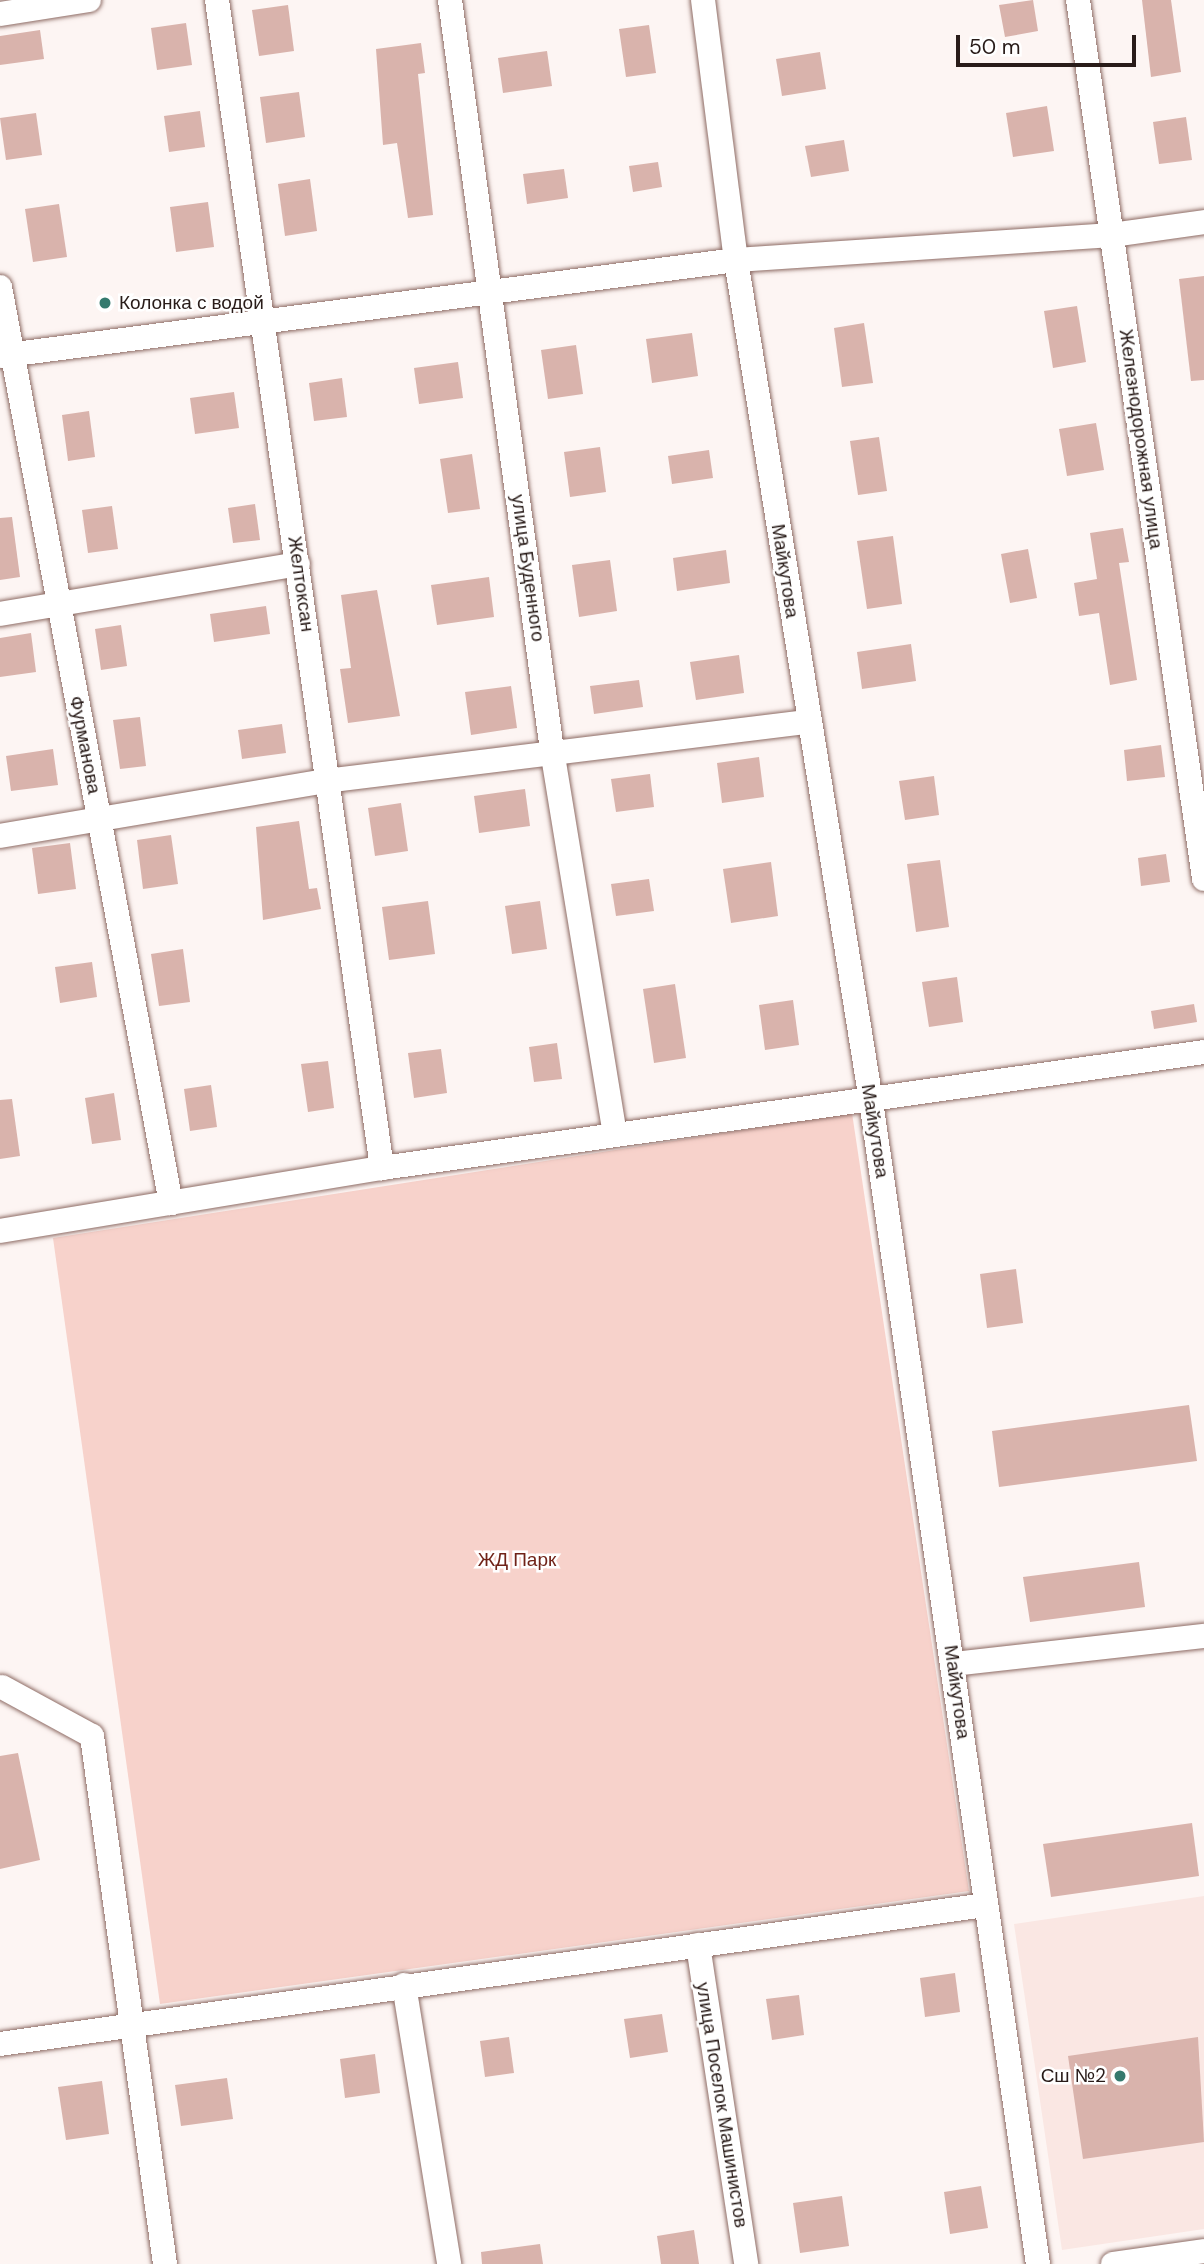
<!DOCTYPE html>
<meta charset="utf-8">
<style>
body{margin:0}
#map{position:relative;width:1204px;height:2264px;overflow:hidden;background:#fdf5f3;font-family:"DM Sans",sans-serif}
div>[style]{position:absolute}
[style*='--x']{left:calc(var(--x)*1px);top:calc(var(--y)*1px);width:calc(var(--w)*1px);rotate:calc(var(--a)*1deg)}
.built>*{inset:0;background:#fae7e3}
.green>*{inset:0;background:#f7d2cb}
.building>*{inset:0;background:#d9b3ac}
.roads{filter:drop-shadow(0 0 2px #8e6c65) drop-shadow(0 0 2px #8e6c65)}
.minor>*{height:24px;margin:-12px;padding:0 12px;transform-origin:12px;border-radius:12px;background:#fff}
.dots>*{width:19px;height:19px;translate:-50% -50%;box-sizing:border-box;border:4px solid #fff;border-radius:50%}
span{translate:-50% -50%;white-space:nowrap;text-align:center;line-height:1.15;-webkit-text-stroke:5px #fff;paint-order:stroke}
.poi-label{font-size:19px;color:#291c19}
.left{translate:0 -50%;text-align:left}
.right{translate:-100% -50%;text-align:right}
.street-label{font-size:19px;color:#291c19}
.park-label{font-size:19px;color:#702318}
.scale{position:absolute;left:956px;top:35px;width:180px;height:32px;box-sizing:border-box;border:4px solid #291c19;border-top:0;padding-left:9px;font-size:21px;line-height:24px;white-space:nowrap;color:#291c19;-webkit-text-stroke:5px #fff;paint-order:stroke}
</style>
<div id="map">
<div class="built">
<div style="clip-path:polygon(1204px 1896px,1204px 2229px,1062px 2250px,1014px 1924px)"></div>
</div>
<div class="green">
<div style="clip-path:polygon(852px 1113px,969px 1891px,160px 2004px,53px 1238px)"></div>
</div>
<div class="building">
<div style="clip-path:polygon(1033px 0,1038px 31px,1005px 37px,999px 5px)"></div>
<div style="clip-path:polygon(1142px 0,1171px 0,1181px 72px,1151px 77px)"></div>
<div style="clip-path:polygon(288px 5px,294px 51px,259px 56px,252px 10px)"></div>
<div style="clip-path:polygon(186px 23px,192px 65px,157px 70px,151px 28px)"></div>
<div style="clip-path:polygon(649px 25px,656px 73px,626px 77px,619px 29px)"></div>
<div style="clip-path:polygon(40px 30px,44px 59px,0 65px,0 36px)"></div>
<div style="clip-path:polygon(421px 43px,425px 73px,418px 74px,433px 215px,408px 218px,397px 143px,383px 145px,376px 49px)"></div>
<div style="clip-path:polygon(547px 51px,552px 86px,503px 93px,498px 58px)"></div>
<div style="clip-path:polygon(820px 52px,826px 89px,782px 96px,776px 59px)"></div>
<div style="clip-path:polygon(299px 92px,305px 137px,266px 143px,260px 97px)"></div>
<div style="clip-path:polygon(1047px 106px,1054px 151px,1013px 157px,1006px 113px)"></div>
<div style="clip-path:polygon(200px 111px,205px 147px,169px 152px,164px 116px)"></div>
<div style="clip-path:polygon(36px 113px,42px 155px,6px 160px,0 118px)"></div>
<div style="clip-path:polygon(1186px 117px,1192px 160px,1159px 164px,1153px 122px)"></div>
<div style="clip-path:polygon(844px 140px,849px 171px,811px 177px,805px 146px)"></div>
<div style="clip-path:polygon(658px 162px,662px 187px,633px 192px,629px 166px)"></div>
<div style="clip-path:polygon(564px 169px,568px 198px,527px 204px,523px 174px)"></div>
<div style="clip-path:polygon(310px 179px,317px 231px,285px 236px,278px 184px)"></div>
<div style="clip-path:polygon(208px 202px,214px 247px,176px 252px,170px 207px)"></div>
<div style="clip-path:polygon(59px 204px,67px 257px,33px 262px,25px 209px)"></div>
<div style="clip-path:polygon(1204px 276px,1204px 380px,1191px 381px,1179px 279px)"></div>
<div style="clip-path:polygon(1077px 306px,1086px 362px,1053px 368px,1044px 311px)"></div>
<div style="clip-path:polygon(864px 323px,873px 383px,842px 387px,834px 328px)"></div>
<div style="clip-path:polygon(692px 333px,698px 376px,652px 383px,646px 339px)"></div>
<div style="clip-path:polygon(576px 345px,583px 394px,548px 399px,541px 350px)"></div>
<div style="clip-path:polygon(458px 362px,463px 398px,419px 404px,414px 368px)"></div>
<div style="clip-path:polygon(342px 378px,347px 417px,314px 421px,309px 383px)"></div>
<div style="clip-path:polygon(234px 392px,239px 428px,195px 434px,190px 398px)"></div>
<div style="clip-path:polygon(89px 411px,95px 457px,68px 461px,62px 415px)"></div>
<div style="clip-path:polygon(1096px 423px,1104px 470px,1067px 476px,1059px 429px)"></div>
<div style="clip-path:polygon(879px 437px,887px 491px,858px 495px,850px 441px)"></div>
<div style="clip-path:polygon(600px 447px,606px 492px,570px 497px,564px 452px)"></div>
<div style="clip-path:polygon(709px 450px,713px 478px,672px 484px,668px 456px)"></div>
<div style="clip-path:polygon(472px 454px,480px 509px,448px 513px,440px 459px)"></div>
<div style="clip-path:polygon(255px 504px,260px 540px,233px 543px,228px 508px)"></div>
<div style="clip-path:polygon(112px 506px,118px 549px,88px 553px,82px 510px)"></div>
<div style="clip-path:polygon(12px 517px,20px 577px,0 580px,0 518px)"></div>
<div style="clip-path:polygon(1123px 528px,1129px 562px,1119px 563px,1137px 680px,1110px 685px,1099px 613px,1079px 616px,1074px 583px,1097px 579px,1090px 533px)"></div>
<div style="clip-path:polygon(893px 536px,902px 604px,867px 609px,857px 541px)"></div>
<div style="clip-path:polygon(1028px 549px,1037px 598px,1010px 603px,1001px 554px)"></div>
<div style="clip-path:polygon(726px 550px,730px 583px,677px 591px,673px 558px)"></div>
<div style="clip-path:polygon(610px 560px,617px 611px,579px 617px,572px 565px)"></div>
<div style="clip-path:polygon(489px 577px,494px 617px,437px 625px,431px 585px)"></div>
<div style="clip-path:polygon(377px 590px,400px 716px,348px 723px,340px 669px,351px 668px,341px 595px)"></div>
<div style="clip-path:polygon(266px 606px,270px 634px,214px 642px,210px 614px)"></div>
<div style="clip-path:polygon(121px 625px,127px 666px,101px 670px,95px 629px)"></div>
<div style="clip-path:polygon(31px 633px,36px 672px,0 677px,0 638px)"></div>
<div style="clip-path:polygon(911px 644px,916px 681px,862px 689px,857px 652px)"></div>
<div style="clip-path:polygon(739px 655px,744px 693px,696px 700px,690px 662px)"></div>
<div style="clip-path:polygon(639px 680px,643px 707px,594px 714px,590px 686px)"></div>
<div style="clip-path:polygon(511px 686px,517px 728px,471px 735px,465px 692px)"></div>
<div style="clip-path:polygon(140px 717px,146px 766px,120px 769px,113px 720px)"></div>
<div style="clip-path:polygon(282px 724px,286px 753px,242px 759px,238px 730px)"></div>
<div style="clip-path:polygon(1161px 745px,1165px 777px,1127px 781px,1124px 750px)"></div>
<div style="clip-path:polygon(53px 749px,58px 785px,11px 791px,6px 756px)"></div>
<div style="clip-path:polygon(759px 757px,764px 797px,722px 803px,717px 763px)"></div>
<div style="clip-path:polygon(650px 774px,654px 807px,616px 812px,611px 779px)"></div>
<div style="clip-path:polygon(934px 776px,939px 815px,905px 820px,899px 781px)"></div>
<div style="clip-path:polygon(525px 789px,530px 826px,479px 833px,474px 796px)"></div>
<div style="clip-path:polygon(401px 803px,408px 851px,375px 856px,368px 808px)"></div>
<div style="clip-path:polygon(299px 821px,309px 889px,317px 888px,321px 909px,263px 920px,256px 827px)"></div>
<div style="clip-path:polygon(171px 835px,178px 884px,143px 889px,137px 840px)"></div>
<div style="clip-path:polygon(70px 843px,76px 889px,38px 894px,32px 848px)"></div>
<div style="clip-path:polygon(1166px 854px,1170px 882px,1141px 886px,1138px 858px)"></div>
<div style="clip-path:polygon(940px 860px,949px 927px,916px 932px,907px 864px)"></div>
<div style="clip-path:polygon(771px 862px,778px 916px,731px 923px,723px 869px)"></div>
<div style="clip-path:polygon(649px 879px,654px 911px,616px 916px,611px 884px)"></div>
<div style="clip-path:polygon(428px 901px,435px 954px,389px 960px,382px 907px)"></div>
<div style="clip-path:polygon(540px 901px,547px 949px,512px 954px,505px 906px)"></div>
<div style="clip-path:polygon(183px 949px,190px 1002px,159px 1006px,151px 954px)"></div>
<div style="clip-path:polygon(92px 962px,97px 997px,60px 1003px,55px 967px)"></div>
<div style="clip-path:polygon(957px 977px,963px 1022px,929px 1027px,922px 982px)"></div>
<div style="clip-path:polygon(675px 984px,686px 1058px,654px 1063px,643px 989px)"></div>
<div style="clip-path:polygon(793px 1000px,799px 1045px,765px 1050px,759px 1005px)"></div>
<div style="clip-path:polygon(1194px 1004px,1197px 1022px,1154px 1029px,1151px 1011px)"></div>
<div style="clip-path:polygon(557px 1043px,562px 1079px,534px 1082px,529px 1047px)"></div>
<div style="clip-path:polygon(441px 1049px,447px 1093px,414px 1098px,408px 1053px)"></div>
<div style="clip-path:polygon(328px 1061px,334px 1108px,308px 1112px,301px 1064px)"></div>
<div style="clip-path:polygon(211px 1085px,217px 1127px,190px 1131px,184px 1089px)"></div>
<div style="clip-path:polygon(114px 1093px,121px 1140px,92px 1144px,85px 1098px)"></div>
<div style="clip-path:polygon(12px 1099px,20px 1156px,0 1159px,0 1100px)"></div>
<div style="clip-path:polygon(1016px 1269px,1023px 1323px,987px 1328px,980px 1274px)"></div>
<div style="clip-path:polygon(1189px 1405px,1197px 1461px,999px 1487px,992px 1431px)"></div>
<div style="clip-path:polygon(1139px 1562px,1145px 1607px,1030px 1622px,1023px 1577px)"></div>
<div style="clip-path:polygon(18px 1753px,40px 1860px,0 1869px,0 1756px)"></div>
<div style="clip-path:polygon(1192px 1823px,1199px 1876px,1051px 1897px,1043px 1844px)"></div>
<div style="clip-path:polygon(955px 1973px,960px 2012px,925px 2017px,920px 1978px)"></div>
<div style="clip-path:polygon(799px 1995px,804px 2035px,772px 2040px,766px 1999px)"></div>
<div style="clip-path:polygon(662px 2014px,668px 2052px,630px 2058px,624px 2019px)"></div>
<div style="clip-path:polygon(509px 2037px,514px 2073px,485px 2077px,480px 2041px)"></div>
<div style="clip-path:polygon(1198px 2037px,1204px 2142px,1083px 2159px,1068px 2056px)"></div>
<div style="clip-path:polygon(375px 2054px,380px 2093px,345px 2098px,340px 2059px)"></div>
<div style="clip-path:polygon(227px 2078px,233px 2119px,181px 2126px,175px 2085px)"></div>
<div style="clip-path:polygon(102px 2081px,109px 2134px,66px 2140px,58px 2087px)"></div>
<div style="clip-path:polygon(981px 2186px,988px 2228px,950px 2234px,944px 2192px)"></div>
<div style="clip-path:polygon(842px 2196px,849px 2246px,800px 2253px,793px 2203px)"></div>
<div style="clip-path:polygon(694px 2230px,699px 2264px,661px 2264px,657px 2236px)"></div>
<div style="clip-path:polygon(540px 2244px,543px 2264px,482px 2264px,481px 2252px)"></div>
</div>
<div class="roads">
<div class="minor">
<div style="--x:217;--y:0;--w:1180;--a:81.96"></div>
<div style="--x:450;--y:0;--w:757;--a:82.26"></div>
<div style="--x:552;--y:750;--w:389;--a:80.7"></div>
<div style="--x:703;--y:0;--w:262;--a:82.8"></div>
<div style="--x:736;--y:260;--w:852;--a:80.88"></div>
<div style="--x:871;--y:1101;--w:1175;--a:81.83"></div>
<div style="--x:1078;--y:0;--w:888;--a:81.84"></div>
<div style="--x:0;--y:14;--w:90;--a:-8.9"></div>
<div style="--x:0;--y:287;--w:932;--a:79.43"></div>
<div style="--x:0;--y:356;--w:742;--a:-7.43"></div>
<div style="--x:736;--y:260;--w:377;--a:-3.8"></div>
<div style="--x:1112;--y:235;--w:93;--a:-8"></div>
<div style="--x:0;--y:614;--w:302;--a:-9.5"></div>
<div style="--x:0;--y:836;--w:331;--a:-9.6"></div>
<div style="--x:326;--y:781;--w:487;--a:-7"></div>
<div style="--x:0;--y:1231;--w:387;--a:-9.4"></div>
<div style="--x:382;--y:1168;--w:830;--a:-8.03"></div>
<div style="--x:953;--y:1664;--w:253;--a:-6.4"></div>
<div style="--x:2;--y:1687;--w:102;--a:28.6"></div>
<div style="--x:92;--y:1736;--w:533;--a:82.13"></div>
<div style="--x:698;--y:1945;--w:323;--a:81.4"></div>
<div style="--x:404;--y:1985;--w:283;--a:80.8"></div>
<div style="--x:0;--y:2044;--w:995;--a:-8.03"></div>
<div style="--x:1113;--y:2264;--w:92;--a:-8.1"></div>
</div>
</div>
<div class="dots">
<div style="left:105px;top:303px;background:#357a6e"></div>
<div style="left:1120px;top:2076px;background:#357a6e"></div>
</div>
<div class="poi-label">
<span class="left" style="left:119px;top:303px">Колонка с водой</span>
<span class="right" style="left:1106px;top:2076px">Сш №2</span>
</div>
<div class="street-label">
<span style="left:1141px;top:439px;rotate:82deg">Железнодорожная улица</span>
<span style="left:528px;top:568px;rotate:82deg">улица Буденного</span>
<span style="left:785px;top:571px;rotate:81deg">Майкутова</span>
<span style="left:301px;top:584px;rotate:82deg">Желтоксан</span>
<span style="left:85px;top:745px;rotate:79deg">Фурманова</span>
<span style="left:875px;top:1131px;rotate:81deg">Майкутова</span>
<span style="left:957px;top:1692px;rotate:82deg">Майкутова</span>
<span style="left:722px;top:2105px;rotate:81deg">улица Поселок Машинистов</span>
</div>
<div class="park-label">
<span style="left:517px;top:1560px">ЖД Парк</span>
</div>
<div class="scale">50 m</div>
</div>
